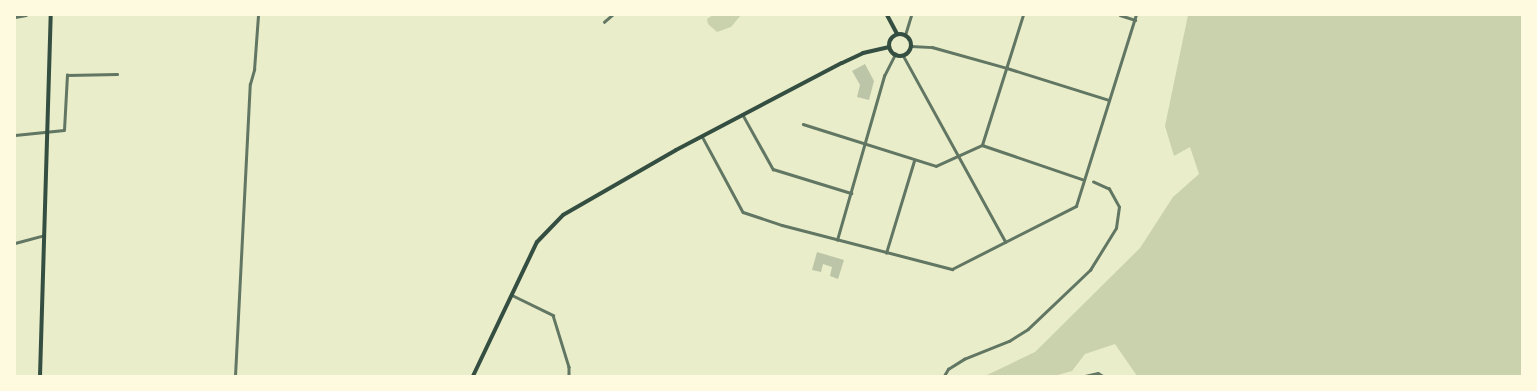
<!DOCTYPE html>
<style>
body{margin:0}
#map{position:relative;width:1537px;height:391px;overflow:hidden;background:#e9edc9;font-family:"PT Sans Narrow",sans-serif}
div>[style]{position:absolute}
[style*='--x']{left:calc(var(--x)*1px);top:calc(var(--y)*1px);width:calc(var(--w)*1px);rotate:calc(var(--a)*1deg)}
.green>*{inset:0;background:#cad2ad}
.building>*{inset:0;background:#bcc5a7}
.minor>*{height:2.5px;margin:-1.25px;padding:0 1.25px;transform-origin:1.25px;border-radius:1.25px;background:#617663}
.tertiary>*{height:3px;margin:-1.5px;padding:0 1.5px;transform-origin:1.5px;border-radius:1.5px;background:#617663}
.secondary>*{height:4px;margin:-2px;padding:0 2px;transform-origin:2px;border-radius:2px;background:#344e41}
.secondary>.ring{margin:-2px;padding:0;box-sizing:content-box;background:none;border:4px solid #344e41;border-radius:50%}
span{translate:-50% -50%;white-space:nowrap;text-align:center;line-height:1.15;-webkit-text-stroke:5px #fefae0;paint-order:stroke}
.frame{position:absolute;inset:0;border:16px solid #fefae0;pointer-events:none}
</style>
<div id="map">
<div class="green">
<div style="clip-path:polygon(713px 15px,741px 15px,731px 27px,717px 32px,708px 24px,707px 19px)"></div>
<div style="clip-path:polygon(1188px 15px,1522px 15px,1522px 376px,1137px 376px,1115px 344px,1085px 354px,1072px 371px,1054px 376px,985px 376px,1035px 352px,1140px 248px,1173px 197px,1199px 174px,1190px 147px,1174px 156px,1165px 126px)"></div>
</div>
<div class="building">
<div style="clip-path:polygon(865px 64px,874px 81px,869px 100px,857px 97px,860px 85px,852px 71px)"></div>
<div style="clip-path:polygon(817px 252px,844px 260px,838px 279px,830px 276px,832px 267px,823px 264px,821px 272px,812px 270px)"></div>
</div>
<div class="minor">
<div style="--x:1120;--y:15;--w:16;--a:18"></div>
<div style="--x:604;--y:22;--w:11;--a:-41"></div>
<div style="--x:911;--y:46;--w:21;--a:3"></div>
<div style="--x:932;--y:47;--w:78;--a:15.6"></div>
<div style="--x:1007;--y:68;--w:107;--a:17.4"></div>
<div style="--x:903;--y:55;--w:213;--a:61.2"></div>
<div style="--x:743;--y:115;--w:62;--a:60.9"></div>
<div style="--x:773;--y:169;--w:82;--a:17.1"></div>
<div style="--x:803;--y:124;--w:139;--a:17.5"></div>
<div style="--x:936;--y:166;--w:51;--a:-24.5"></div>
<div style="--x:982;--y:145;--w:136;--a:-72.5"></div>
<div style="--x:15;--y:135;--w:49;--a:-5.8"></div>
<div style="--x:64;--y:130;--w:55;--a:-86.9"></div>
<div style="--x:67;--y:75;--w:50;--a:-1.1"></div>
<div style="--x:702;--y:136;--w:86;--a:61.7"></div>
<div style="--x:743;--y:212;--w:41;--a:18.4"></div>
<div style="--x:782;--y:225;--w:176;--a:14.5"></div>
<div style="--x:952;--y:269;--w:139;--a:-26.9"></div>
<div style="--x:1076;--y:206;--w:200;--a:-72.6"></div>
<div style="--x:982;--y:145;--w:106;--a:18.8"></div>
<div style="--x:837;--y:240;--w:171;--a:-74"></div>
<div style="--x:884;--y:76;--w:25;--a:-63"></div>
<div style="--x:15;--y:243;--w:30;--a:-15"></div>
<div style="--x:886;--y:253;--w:96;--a:-73.1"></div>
<div style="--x:512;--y:295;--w:46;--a:26"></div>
<div style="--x:553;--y:315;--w:54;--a:72.9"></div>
<div style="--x:569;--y:367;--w:9;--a:90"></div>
<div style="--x:235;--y:376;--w:292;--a:-87.1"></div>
<div style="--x:250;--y:84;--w:15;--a:-74"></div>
<div style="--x:254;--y:70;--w:55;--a:-85.8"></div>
<div style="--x:944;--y:376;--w:8;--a:-60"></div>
<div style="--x:948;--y:369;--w:19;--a:-32"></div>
<div style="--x:964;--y:359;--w:48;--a:-21.8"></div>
<div style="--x:1009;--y:341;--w:22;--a:-32"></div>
<div style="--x:1028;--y:329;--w:86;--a:-43.6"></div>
<div style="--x:1090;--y:270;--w:49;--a:-58.2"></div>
<div style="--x:1116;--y:228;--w:21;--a:-82"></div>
<div style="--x:1119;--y:207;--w:21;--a:-119"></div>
<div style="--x:1109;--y:189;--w:17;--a:-156"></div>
<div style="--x:1085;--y:376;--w:13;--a:-13"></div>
<div style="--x:1098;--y:373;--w:6;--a:31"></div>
</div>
<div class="tertiary">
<div style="--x:15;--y:17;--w:11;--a:-10"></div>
<div style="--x:905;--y:35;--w:21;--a:-73"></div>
</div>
<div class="secondary">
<div style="--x:887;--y:15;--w:21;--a:62"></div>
<div class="ring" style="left:889px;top:34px;width:18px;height:18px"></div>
<div style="--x:40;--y:376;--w:361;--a:-88.3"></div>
<div style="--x:473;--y:376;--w:148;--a:-64.5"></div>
<div style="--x:537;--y:242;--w:37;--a:-46"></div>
<div style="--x:563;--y:215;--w:130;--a:-29.9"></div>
<div style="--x:676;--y:150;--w:187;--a:-27.7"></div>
<div style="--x:842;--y:63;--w:23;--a:-25"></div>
<div style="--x:863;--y:53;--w:27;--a:-13"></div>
</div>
<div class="frame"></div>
</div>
